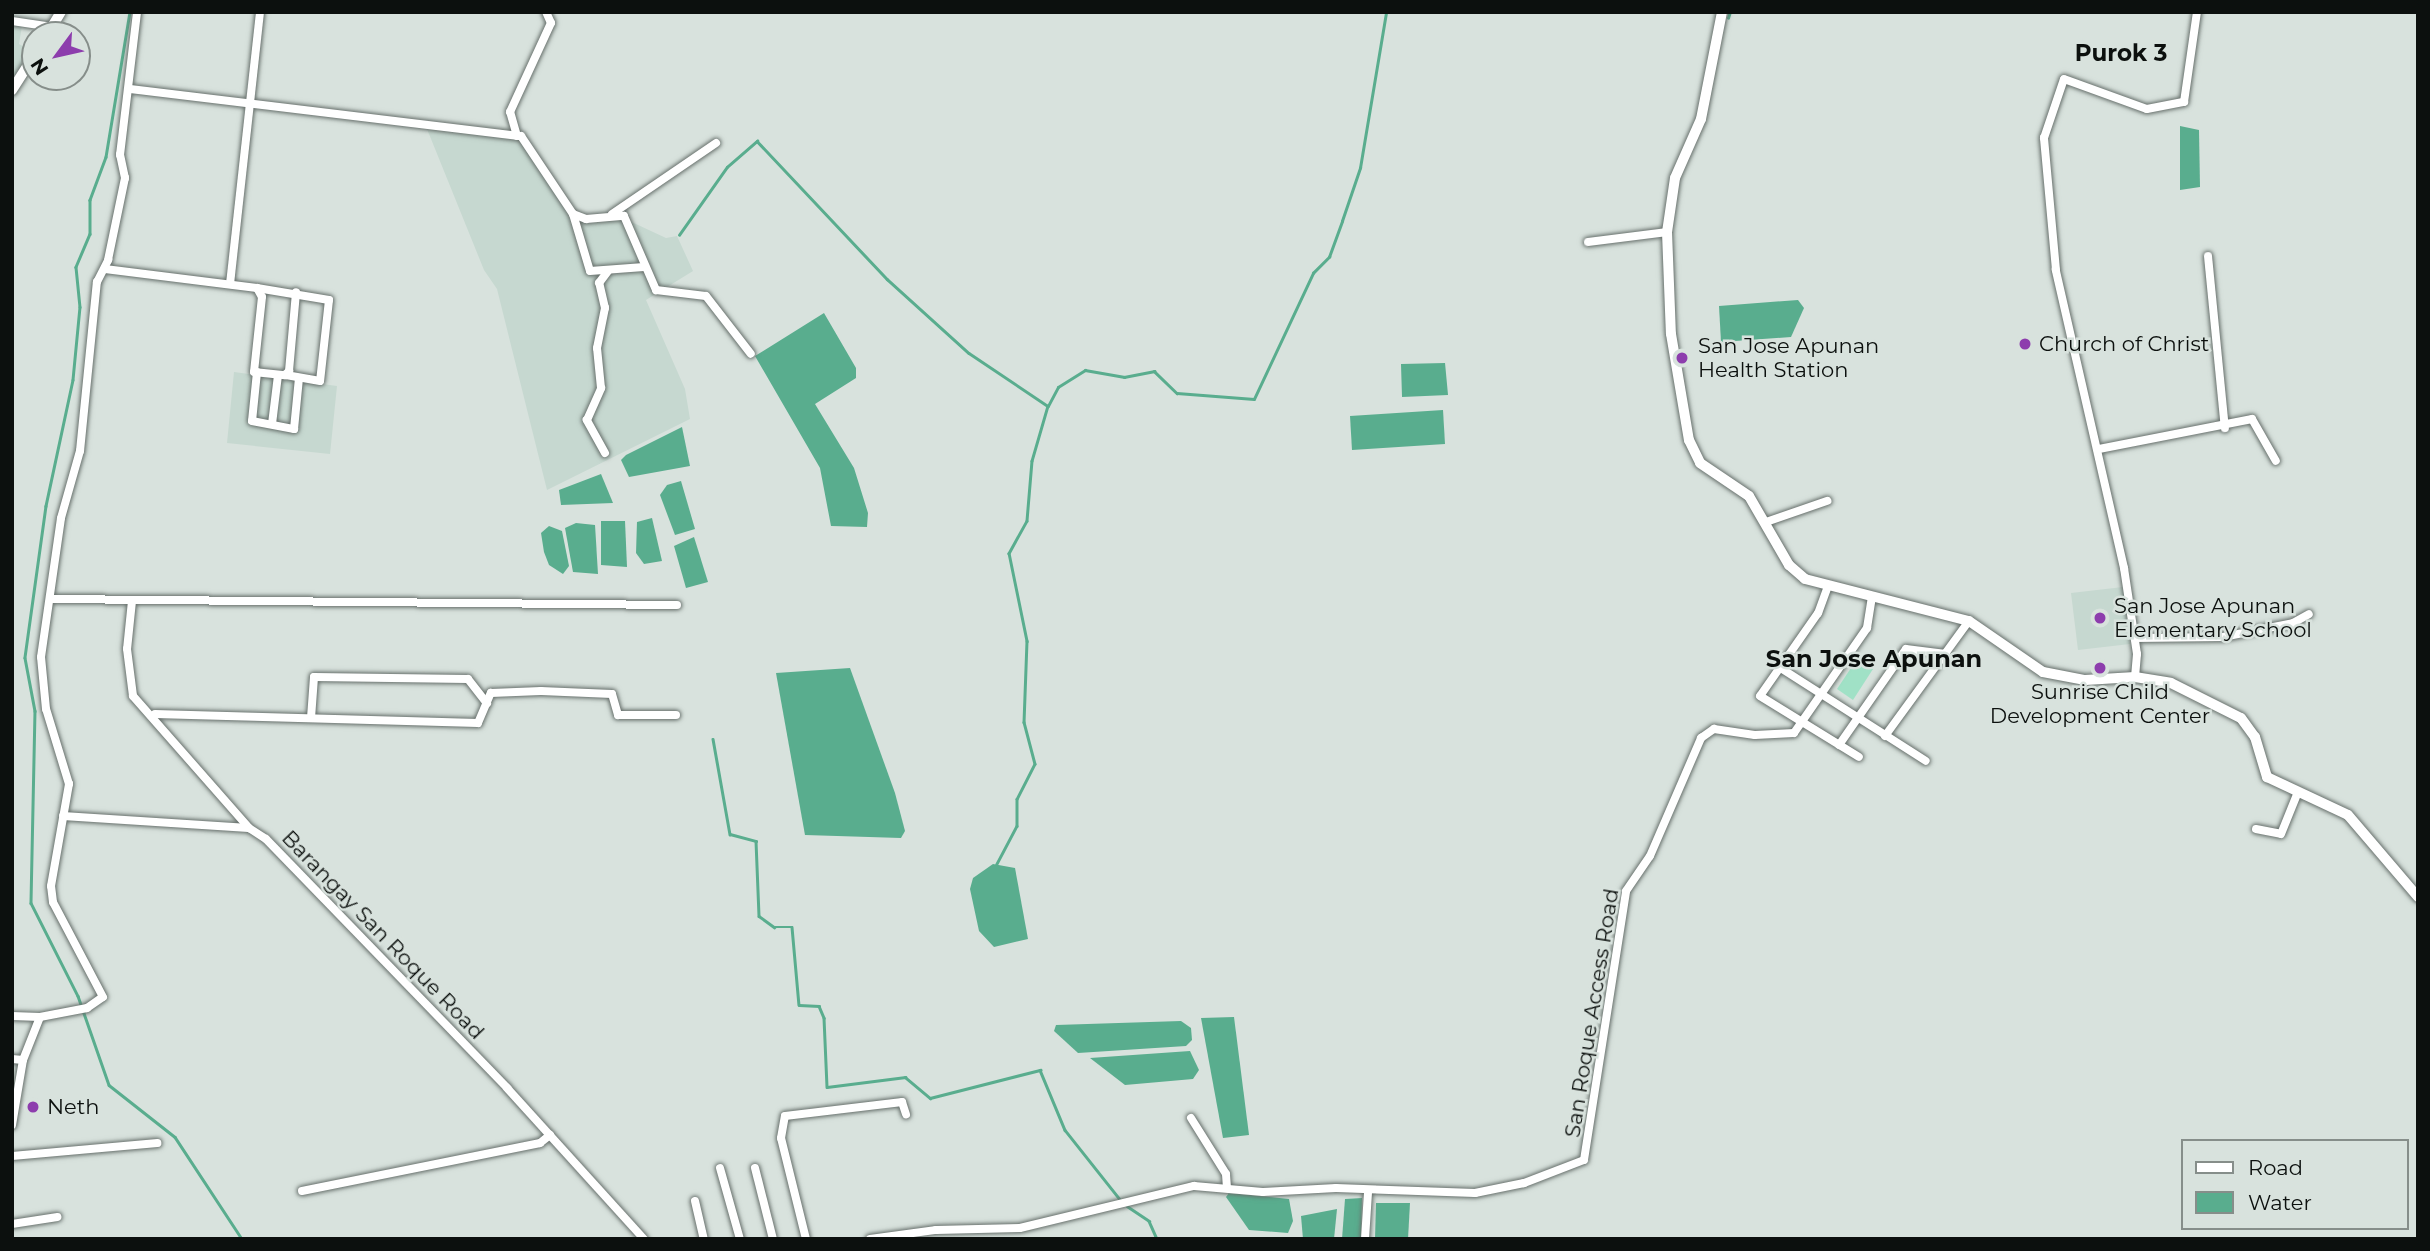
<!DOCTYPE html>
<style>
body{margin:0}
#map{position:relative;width:2430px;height:1251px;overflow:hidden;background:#d8e2dd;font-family:Montserrat,sans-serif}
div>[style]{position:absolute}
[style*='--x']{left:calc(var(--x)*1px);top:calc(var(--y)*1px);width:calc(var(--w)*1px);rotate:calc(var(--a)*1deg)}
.built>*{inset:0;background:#c6d8d0}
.green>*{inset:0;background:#a0e1c6}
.water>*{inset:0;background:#59ad8e}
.stream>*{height:2.5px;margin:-1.25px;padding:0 1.25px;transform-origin:1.25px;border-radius:1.25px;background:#59ad8e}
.roads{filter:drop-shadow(0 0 2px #67706c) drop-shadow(0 0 2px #67706c)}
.minor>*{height:8px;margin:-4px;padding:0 4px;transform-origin:4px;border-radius:4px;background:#fff}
.tertiary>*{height:10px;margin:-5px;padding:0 5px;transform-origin:5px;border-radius:5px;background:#fff}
.dots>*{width:19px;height:19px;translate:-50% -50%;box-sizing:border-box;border:4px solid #d8e2dd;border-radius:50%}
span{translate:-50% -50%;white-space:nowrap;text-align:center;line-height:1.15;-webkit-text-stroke:5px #d8e2dd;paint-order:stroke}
.poi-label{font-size:21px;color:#0c100e}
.left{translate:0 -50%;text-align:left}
.street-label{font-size:21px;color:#0c100e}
.neighbourhood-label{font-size:23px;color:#0c100e;font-weight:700}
.quarter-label{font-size:24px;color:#0c100e;font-weight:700}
.frame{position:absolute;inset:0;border:14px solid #0c100e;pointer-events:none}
.legend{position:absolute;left:2181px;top:1139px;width:228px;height:91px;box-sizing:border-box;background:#d8e2dd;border:2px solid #868e8a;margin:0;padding:9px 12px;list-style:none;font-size:21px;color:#0c100e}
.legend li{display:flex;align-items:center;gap:14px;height:35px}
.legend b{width:35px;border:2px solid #868e8a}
.north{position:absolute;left:21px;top:21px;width:70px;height:70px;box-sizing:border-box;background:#d8e2dd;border:2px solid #868e8a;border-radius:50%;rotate:237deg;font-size:19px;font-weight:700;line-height:28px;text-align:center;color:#0c100e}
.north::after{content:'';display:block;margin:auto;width:24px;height:32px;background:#8d3dad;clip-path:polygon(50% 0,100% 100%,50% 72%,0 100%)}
</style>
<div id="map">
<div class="built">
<div style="clip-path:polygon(12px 24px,22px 26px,19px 44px,31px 51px,12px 79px)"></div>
<div style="clip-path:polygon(427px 129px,517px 137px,571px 215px,623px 218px,666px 238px,677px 236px,693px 271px,646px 300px,685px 389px,690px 419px,547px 490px,497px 289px,484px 270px)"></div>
<div style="clip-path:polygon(234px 372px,337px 386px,330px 454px,227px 443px)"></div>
<div style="clip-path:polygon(2123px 587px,2130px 644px,2078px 650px,2071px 593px)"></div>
</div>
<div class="green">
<div style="clip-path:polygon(1857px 659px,1873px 669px,1853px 700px,1837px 689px)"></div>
</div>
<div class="water">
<div style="clip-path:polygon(2180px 126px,2199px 130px,2200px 187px,2180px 190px)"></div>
<div style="clip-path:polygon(1798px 300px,1804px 308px,1791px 337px,1721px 342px,1719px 306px)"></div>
<div style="clip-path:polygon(824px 313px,856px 368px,856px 378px,815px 404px,854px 468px,868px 513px,867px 527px,831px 526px,820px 468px,755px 356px)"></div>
<div style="clip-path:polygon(1445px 363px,1448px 395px,1402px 397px,1401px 364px)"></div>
<div style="clip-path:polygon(1443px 410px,1445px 444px,1352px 450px,1350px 416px)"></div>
<div style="clip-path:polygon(682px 427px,690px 466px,629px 477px,621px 460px,626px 455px)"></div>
<div style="clip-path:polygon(601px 474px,613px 503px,561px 505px,559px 490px)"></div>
<div style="clip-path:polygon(681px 481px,695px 529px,675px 535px,660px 495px,667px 485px)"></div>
<div style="clip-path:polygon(652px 518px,662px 561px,644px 564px,636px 553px,637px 522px)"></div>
<div style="clip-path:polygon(601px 521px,625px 521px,627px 567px,601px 565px)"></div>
<div style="clip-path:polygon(576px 523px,595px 525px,598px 574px,573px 572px,565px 528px)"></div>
<div style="clip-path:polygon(549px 526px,562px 531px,569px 566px,563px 574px,549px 565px,544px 552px,541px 533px)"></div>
<div style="clip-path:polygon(694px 537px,708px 582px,686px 588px,674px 546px)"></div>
<div style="clip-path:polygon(850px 668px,895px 793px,905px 831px,901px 838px,805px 835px,776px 673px)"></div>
<div style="clip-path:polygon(993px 864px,1015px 868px,1028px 939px,994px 947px,979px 931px,970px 889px,973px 878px)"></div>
<div style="clip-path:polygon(1234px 1017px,1249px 1135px,1223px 1138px,1201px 1018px)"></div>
<div style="clip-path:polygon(1181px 1021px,1191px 1028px,1192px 1040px,1186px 1046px,1078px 1053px,1054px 1031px,1056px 1025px)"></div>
<div style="clip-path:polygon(1190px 1051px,1199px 1070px,1193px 1079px,1125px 1085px,1090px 1058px)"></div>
<div style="clip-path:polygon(1229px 1193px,1289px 1199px,1293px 1221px,1288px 1233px,1249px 1230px,1226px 1197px)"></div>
<div style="clip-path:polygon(1362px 1198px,1361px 1239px,1342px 1239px,1345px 1199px)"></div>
<div style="clip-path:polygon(1376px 1203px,1410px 1203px,1408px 1239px,1375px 1239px)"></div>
<div style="clip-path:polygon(1337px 1209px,1334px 1239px,1303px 1239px,1301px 1216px)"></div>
</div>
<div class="stream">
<div style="--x:130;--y:12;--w:147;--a:99.4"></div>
<div style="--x:106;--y:157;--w:46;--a:110.4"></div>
<div style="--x:90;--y:200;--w:34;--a:90"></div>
<div style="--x:90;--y:234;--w:36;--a:113"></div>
<div style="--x:76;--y:267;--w:40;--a:84.3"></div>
<div style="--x:80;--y:307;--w:73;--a:95.5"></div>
<div style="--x:73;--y:380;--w:129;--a:102.1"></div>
<div style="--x:46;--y:506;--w:153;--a:97.9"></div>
<div style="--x:25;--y:658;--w:54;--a:79.3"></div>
<div style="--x:35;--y:711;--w:192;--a:91.2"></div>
<div style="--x:31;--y:903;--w:104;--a:63.2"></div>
<div style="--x:78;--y:996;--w:94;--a:70.8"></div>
<div style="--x:109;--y:1085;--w:84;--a:38.2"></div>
<div style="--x:175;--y:1137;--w:122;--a:56.7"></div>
<div style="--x:1728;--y:18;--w:6;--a:-72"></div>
<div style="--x:679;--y:235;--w:83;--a:-54.8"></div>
<div style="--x:727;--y:167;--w:40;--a:-41"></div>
<div style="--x:757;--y:141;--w:190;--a:46.7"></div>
<div style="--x:887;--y:279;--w:110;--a:42.1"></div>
<div style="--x:969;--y:353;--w:95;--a:33.9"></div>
<div style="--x:1048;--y:406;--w:57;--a:106.2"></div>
<div style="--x:1032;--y:461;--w:60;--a:94.8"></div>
<div style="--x:1027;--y:521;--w:37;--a:119"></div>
<div style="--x:1009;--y:553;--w:90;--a:78.4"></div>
<div style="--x:1027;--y:641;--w:81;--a:92.1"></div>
<div style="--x:1024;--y:722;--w:43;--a:75.3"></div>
<div style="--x:1035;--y:764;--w:39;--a:117"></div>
<div style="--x:1017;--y:799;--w:27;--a:90"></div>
<div style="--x:1017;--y:826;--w:43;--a:117.8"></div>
<div style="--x:1048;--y:406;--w:21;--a:-62"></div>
<div style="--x:1058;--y:387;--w:32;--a:-32"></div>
<div style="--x:1085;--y:370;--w:40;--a:10"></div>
<div style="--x:1124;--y:377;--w:31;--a:-11"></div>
<div style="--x:1154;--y:371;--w:32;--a:44"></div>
<div style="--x:1177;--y:393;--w:77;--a:4.5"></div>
<div style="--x:1254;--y:399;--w:139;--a:-64.9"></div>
<div style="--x:1313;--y:273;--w:23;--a:-45"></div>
<div style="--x:1329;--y:257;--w:38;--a:-70"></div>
<div style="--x:1342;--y:221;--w:56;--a:-71.2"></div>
<div style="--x:1360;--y:168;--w:158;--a:-80.5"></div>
<div style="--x:713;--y:739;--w:97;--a:79.9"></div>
<div style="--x:730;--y:834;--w:27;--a:15"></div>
<div style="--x:756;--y:841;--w:75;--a:87.7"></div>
<div style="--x:759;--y:916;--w:19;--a:36"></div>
<div style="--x:774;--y:927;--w:18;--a:0"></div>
<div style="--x:792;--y:927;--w:78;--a:84.9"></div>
<div style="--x:799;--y:1005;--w:20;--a:3"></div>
<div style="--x:819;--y:1006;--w:13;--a:67"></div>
<div style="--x:824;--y:1018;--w:69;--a:87.5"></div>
<div style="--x:827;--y:1087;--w:79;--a:-7.3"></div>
<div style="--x:905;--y:1077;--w:33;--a:40"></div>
<div style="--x:930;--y:1098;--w:114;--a:-14.3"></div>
<div style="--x:1040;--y:1070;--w:65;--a:67.4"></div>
<div style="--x:1065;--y:1130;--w:92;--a:51.6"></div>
<div style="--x:1127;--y:1206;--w:27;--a:34"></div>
<div style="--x:1149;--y:1221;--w:20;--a:66"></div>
</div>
<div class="roads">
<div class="minor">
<div style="--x:12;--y:21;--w:41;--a:8.3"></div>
<div style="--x:130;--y:89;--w:394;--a:6.9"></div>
<div style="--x:521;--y:136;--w:94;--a:56.3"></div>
<div style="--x:573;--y:214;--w:59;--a:73.4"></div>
<div style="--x:590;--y:271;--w:54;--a:-4.2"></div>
<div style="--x:517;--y:136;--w:25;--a:-106"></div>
<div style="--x:510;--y:112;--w:98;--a:-65.3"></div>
<div style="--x:551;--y:23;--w:12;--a:-114"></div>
<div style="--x:573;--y:214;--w:14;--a:21"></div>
<div style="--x:586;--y:219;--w:38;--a:-5"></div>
<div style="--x:624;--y:216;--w:81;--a:66.6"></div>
<div style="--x:656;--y:290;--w:50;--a:6.8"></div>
<div style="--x:706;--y:296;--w:73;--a:52.2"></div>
<div style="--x:612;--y:214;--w:126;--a:-34.3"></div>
<div style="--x:1588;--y:242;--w:80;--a:-7.2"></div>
<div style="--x:2208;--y:256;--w:173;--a:84.4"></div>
<div style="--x:105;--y:269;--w:153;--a:7.1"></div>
<div style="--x:257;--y:288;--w:10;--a:61"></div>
<div style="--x:262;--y:297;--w:75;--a:96.1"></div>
<div style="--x:254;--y:372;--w:31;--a:6"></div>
<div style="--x:285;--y:375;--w:6;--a:-45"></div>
<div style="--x:289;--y:371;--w:79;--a:-84.9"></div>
<div style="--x:230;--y:284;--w:274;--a:-83.7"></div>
<div style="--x:257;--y:288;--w:73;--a:9.5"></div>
<div style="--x:329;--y:300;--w:81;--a:96.3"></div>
<div style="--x:320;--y:381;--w:36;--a:-170"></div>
<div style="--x:257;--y:372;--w:49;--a:95.8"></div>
<div style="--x:252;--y:421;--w:43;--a:10.8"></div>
<div style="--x:294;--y:429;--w:51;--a:-84.4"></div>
<div style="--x:272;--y:424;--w:49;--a:-83"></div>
<div style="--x:2099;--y:449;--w:156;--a:-11.1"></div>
<div style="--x:2252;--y:419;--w:48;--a:60.3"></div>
<div style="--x:605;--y:453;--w:38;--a:-119"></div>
<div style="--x:587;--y:420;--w:35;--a:-66"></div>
<div style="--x:601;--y:388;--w:40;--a:-95.7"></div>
<div style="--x:597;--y:348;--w:41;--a:-78.7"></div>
<div style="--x:605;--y:308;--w:26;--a:-103"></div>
<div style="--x:599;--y:283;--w:15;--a:-53"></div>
<div style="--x:1766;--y:522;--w:65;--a:-19"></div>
<div style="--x:1828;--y:586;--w:29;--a:110"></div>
<div style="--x:1818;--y:613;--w:101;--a:124.9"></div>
<div style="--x:1760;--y:696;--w:116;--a:31.6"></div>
<div style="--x:52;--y:599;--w:625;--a:0.55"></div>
<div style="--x:132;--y:601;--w:48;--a:95.9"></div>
<div style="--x:127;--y:649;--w:47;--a:82.7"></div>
<div style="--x:133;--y:696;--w:176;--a:48.7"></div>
<div style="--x:249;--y:828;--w:20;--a:33"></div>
<div style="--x:266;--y:839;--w:347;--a:45.9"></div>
<div style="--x:507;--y:1088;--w:204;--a:47.8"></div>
<div style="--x:2135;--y:638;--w:88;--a:-0.7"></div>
<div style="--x:2223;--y:637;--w:71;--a:-11.3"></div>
<div style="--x:2293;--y:623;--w:18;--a:-29"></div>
<div style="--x:1779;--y:667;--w:174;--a:32.6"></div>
<div style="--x:2135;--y:677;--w:23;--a:-85"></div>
<div style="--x:2137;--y:654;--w:87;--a:-98.6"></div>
<div style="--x:2124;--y:568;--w:306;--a:-102.9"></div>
<div style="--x:2056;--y:270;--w:133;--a:-95.2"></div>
<div style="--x:2044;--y:138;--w:62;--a:-71.3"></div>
<div style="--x:2064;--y:79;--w:88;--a:19.9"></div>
<div style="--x:2147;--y:109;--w:38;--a:-11"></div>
<div style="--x:2184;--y:102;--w:91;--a:-81.8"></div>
<div style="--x:155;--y:714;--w:323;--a:1.6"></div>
<div style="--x:478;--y:723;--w:33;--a:-67"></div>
<div style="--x:491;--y:693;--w:50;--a:-2.3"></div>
<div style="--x:541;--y:691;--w:71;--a:2.4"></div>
<div style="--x:612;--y:694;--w:22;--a:74"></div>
<div style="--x:618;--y:715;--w:58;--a:0"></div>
<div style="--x:311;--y:718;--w:41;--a:-85.8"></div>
<div style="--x:314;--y:677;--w:154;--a:0.7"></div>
<div style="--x:468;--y:679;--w:31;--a:52"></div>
<div style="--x:1885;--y:736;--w:142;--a:-53.9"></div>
<div style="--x:1839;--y:745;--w:117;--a:-55.1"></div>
<div style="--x:1906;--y:649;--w:40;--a:7.1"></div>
<div style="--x:63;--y:816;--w:186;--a:3.7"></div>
<div style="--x:2256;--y:829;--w:25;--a:11"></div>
<div style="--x:2281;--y:834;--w:45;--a:-68"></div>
<div style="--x:12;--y:1016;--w:28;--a:2"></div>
<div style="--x:40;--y:1017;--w:48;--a:-10.8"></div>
<div style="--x:87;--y:1008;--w:19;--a:-35"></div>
<div style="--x:103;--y:997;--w:107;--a:-117.8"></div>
<div style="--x:53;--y:902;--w:16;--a:-97"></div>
<div style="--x:51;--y:886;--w:104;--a:-80"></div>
<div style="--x:69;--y:784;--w:78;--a:-107"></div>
<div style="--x:46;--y:709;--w:52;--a:-95.5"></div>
<div style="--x:41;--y:657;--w:140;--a:-81.8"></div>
<div style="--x:61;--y:518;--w:70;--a:-74.2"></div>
<div style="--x:80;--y:451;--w:170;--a:-84.3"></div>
<div style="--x:97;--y:282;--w:25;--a:-63"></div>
<div style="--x:108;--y:260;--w:84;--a:-78.3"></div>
<div style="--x:125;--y:178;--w:24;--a:-102"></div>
<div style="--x:120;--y:155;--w:144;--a:-83.2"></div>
<div style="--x:12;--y:1059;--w:11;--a:5"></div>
<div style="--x:1191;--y:1118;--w:66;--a:58"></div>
<div style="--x:1226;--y:1174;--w:13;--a:86"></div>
<div style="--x:12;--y:1125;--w:66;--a:-80.4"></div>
<div style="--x:23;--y:1060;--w:46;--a:-68.4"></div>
<div style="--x:12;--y:1156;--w:146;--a:-5.1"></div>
<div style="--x:720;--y:1168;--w:74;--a:74.3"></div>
<div style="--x:755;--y:1168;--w:73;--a:75.8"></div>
<div style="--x:302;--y:1191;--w:243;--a:-11.4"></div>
<div style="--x:540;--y:1143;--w:13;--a:-39"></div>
<div style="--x:695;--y:1201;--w:39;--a:77"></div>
<div style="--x:12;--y:1224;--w:46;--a:-8.8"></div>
<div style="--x:806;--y:1239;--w:104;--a:-103.9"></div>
<div style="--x:781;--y:1138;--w:22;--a:-80"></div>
<div style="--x:785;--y:1116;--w:118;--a:-6.8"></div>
<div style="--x:902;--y:1102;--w:13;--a:72"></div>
<div style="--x:870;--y:1239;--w:67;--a:-7.8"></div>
<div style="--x:936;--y:1230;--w:84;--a:-1.4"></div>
<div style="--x:1020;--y:1228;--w:179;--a:-13.6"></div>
<div style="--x:1194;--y:1186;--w:69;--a:5"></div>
<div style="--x:1263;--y:1192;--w:73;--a:-3.1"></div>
<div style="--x:1336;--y:1188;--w:139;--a:2.1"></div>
<div style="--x:1475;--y:1193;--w:50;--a:-11.5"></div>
<div style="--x:1524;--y:1183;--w:64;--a:-21"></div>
<div style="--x:1584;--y:1160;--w:272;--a:-81.1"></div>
<div style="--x:1626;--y:891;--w:42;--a:-55.6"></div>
<div style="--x:1650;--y:856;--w:129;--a:-66.6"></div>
<div style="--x:1701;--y:738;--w:16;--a:-35"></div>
<div style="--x:1714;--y:729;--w:41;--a:8.3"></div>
<div style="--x:1755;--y:735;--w:39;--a:-3"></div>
<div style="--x:1794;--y:733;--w:128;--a:-55.2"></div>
<div style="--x:1867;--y:628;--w:30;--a:-81"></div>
<div style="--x:1365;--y:1239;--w:47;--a:-86.3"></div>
</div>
<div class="tertiary">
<div style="--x:1722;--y:12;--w:109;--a:101.1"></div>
<div style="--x:1701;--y:119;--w:64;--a:113.8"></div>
<div style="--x:1675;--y:178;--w:55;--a:98.4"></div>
<div style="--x:1667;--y:232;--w:102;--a:87.8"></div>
<div style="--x:1671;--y:334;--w:108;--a:80.4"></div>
<div style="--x:1689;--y:440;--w:25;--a:64"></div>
<div style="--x:1700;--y:463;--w:59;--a:34"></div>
<div style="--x:1749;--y:496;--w:80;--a:59.9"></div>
<div style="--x:1789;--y:565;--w:21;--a:41"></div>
<div style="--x:1805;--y:579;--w:169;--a:14.4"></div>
<div style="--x:1969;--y:621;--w:90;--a:34.6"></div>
<div style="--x:2043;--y:672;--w:43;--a:10.8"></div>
<div style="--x:2085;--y:680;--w:50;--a:-3.4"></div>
<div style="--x:2135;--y:677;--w:36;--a:9"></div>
<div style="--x:2171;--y:683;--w:78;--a:26.6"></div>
<div style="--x:2241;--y:718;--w:24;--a:54"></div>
<div style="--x:2255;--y:737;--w:42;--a:73.3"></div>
<div style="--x:2267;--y:777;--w:89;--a:25.1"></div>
<div style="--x:2348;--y:815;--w:108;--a:49.5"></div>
<div style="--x:47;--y:35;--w:27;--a:-59"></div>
<div style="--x:12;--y:90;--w:43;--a:-57.4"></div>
</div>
</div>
<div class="dots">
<div style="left:2025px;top:344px;background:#8d3dad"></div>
<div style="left:1682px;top:358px;background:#8d3dad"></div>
<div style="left:2100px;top:618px;background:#8d3dad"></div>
<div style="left:2100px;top:668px;background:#8d3dad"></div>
<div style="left:33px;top:1107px;background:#8d3dad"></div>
</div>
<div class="poi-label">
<span class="left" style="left:2039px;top:344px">Church of Christ</span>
<span class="left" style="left:1698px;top:358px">San Jose Apunan<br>Health Station</span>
<span class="left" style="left:2114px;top:618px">San Jose Apunan<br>Elementary School</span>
<span style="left:2100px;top:704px">Sunrise Child<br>Development Center</span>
<span class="left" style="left:47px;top:1107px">Neth</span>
</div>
<div class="street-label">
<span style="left:383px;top:935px;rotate:46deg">Barangay San Roque Road</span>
<span style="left:1592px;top:1013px;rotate:-81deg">San Roque Access Road</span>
</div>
<div class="neighbourhood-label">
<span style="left:2121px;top:53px">Purok 3</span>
</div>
<div class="quarter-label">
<span style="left:1874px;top:659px">San Jose Apunan</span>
</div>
<div class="frame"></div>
<ul class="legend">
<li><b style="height:9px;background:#fff"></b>Road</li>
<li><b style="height:19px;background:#59ad8e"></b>Water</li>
</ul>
<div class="north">N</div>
</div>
